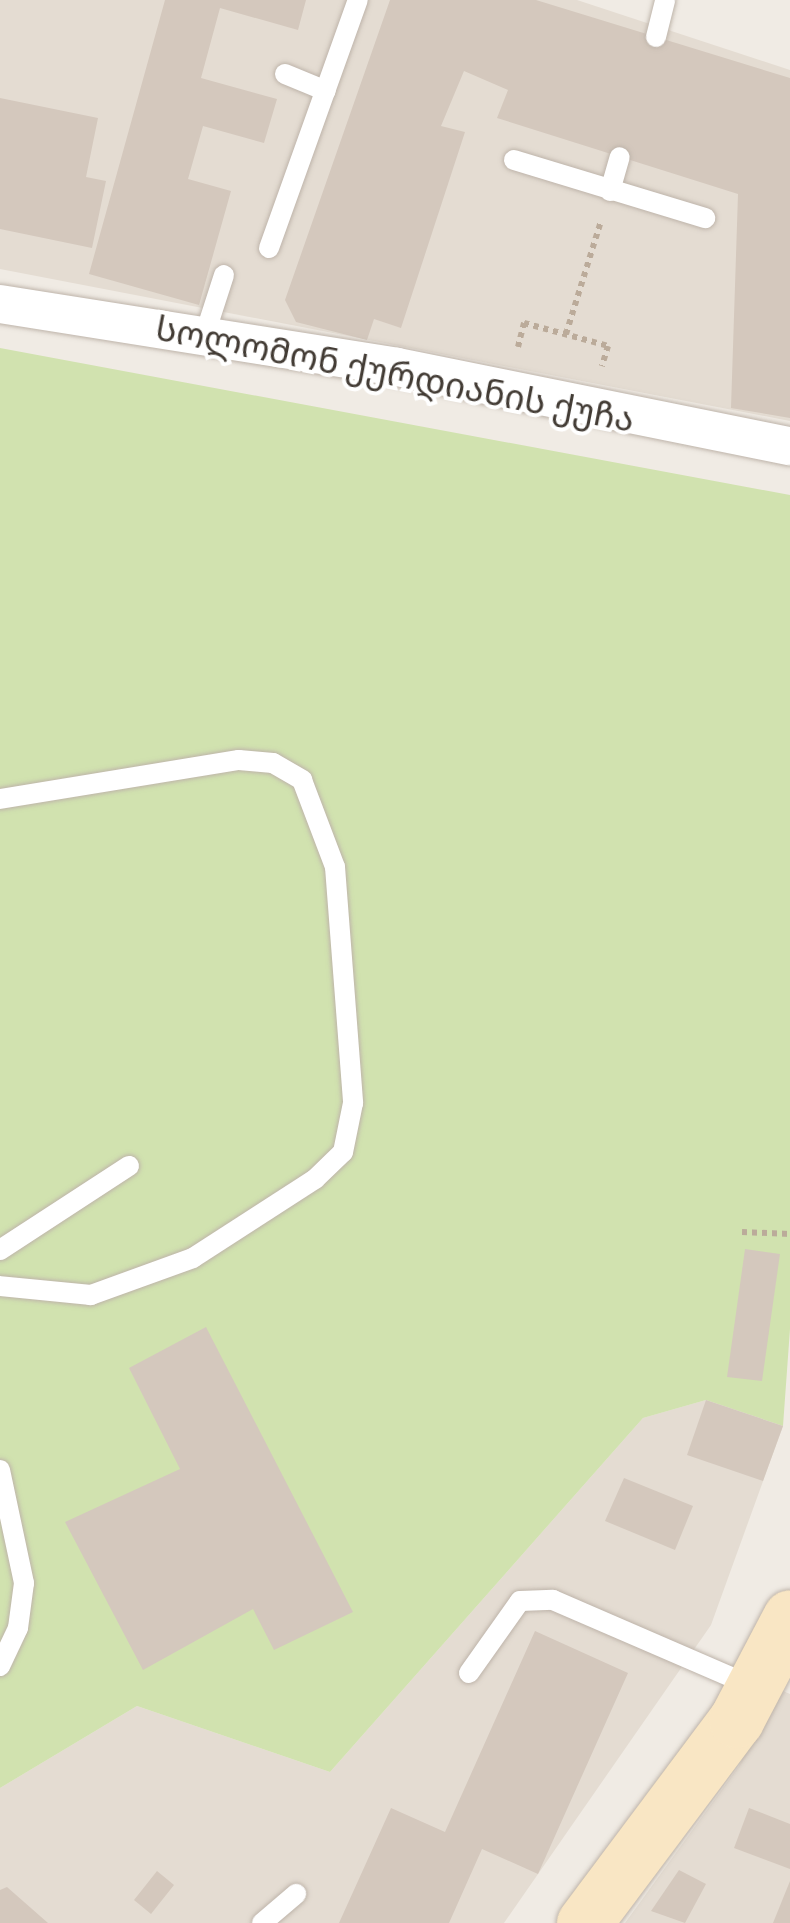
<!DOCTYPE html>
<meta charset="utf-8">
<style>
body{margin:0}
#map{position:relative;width:790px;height:1923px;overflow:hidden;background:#f0ebe4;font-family:"Fira Sans Condensed","Noto Sans Georgian",sans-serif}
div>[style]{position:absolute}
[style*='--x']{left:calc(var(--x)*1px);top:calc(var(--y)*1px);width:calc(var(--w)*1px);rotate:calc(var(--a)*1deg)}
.residential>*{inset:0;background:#e4dcd2}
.green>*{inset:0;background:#d1e2af}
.building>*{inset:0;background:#d4c8bd}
.path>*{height:6px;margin-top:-3px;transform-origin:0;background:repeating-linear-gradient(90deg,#bbab9a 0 5px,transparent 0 10px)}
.roads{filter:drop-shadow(0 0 2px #beb4aa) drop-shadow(0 0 2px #beb4aa)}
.service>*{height:20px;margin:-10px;padding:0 10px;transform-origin:10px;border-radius:10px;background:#fff}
.minor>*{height:38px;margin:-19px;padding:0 19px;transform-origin:19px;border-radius:19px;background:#fff}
.secondary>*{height:55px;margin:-27.5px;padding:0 27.5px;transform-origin:27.5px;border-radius:27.5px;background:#f9e6c4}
span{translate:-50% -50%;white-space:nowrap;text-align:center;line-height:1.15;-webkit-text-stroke:8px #fff;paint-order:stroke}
.street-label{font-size:35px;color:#423b34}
</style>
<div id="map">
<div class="residential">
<div style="clip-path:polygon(0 0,577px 0,790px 70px,790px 421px,0 269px)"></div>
<div style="clip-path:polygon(706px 1400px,783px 1426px,711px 1625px,504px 1923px,0 1923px,0 1788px,137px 1706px,330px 1772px,643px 1418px)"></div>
<div style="clip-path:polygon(776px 1688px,790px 1694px,790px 1923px,625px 1923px,739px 1766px)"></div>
</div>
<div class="green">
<div style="clip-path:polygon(0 348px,790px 495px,790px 1329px,783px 1426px,706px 1400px,643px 1418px,330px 1772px,137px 1706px,0 1788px)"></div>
</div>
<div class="building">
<div style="clip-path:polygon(165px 0,306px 0,298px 30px,220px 8px,201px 78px,277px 99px,264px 143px,203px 126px,188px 179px,231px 191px,199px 305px,89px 274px)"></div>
<div style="clip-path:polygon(390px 0,536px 0,790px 78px,790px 418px,731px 408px,738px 194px,497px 118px,508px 90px,464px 71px,441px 126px,465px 132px,401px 328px,374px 319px,367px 340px,296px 322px,285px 300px)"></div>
<div style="clip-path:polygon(0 98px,98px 118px,86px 177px,106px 181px,92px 248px,0 229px)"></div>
<div style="clip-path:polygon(745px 1249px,780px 1254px,762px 1381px,727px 1377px)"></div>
<div style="clip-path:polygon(206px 1327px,353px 1612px,274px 1650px,253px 1609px,143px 1670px,65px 1522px,180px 1469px,129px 1368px)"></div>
<div style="clip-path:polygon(706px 1400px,783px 1426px,763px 1481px,687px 1455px)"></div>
<div style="clip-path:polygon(624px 1478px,693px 1506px,675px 1550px,605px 1521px)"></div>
<div style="clip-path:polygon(535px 1631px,628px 1673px,538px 1874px,482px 1849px,449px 1923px,339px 1923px,391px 1808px,445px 1832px)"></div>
<div style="clip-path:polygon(749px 1808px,790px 1824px,790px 1869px,734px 1848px)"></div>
<div style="clip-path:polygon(679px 1870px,706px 1884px,685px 1923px,651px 1911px)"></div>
<div style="clip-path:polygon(157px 1871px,174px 1885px,151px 1914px,134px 1900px)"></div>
<div style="clip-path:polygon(790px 1881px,790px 1923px,773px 1923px)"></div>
<div style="clip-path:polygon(7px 1887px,48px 1923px,0 1923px,0 1890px)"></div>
</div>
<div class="path">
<div style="--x:566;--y:334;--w:118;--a:-72.8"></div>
<div style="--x:518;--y:347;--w:25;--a:-76"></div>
<div style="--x:524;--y:323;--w:87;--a:15.3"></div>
<div style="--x:608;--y:346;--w:21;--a:107"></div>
<div style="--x:742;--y:1232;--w:48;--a:2.4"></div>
</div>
<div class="roads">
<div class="service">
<div style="--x:656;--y:37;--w:38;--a:-76"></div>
<div style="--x:285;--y:74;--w:44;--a:22.5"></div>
<div style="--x:514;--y:160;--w:200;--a:16.9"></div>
<div style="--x:610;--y:191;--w:35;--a:-74"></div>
<div style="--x:269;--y:248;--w:263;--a:-70.3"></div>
<div style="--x:204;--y:337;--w:65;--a:-72.1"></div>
<div style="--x:0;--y:799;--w:242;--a:-9.3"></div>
<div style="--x:239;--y:760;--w:34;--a:5"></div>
<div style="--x:273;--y:763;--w:34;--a:30"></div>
<div style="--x:302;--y:780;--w:93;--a:69.2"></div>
<div style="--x:335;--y:867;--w:237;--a:85.6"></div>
<div style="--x:353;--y:1103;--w:50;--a:101.5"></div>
<div style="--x:343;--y:1152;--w:39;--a:136"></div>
<div style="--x:315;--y:1179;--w:145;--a:147.1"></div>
<div style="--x:193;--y:1258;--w:109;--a:160.1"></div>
<div style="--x:91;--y:1295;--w:91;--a:-174.4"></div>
<div style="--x:0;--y:1250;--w:154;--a:-33.1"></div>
<div style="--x:0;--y:1470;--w:116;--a:78"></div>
<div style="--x:24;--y:1583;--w:45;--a:97.6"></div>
<div style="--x:18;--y:1628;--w:42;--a:115.3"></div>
<div style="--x:469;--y:1673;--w:88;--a:-54.7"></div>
<div style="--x:520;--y:1601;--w:33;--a:-2"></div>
<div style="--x:553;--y:1600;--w:217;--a:23.4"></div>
<div style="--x:262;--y:1923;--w:45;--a:-40.5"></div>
</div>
<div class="minor">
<div style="--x:0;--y:304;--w:402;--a:9"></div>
<div style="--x:397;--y:367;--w:401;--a:11.4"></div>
</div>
<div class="secondary">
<div style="--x:584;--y:1923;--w:254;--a:-53.2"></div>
<div style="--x:736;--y:1720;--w:116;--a:-62.3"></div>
</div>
</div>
<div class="street-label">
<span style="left:395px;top:374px;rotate:11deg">სოლომონ ქურდიანის ქუჩა</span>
</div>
</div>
